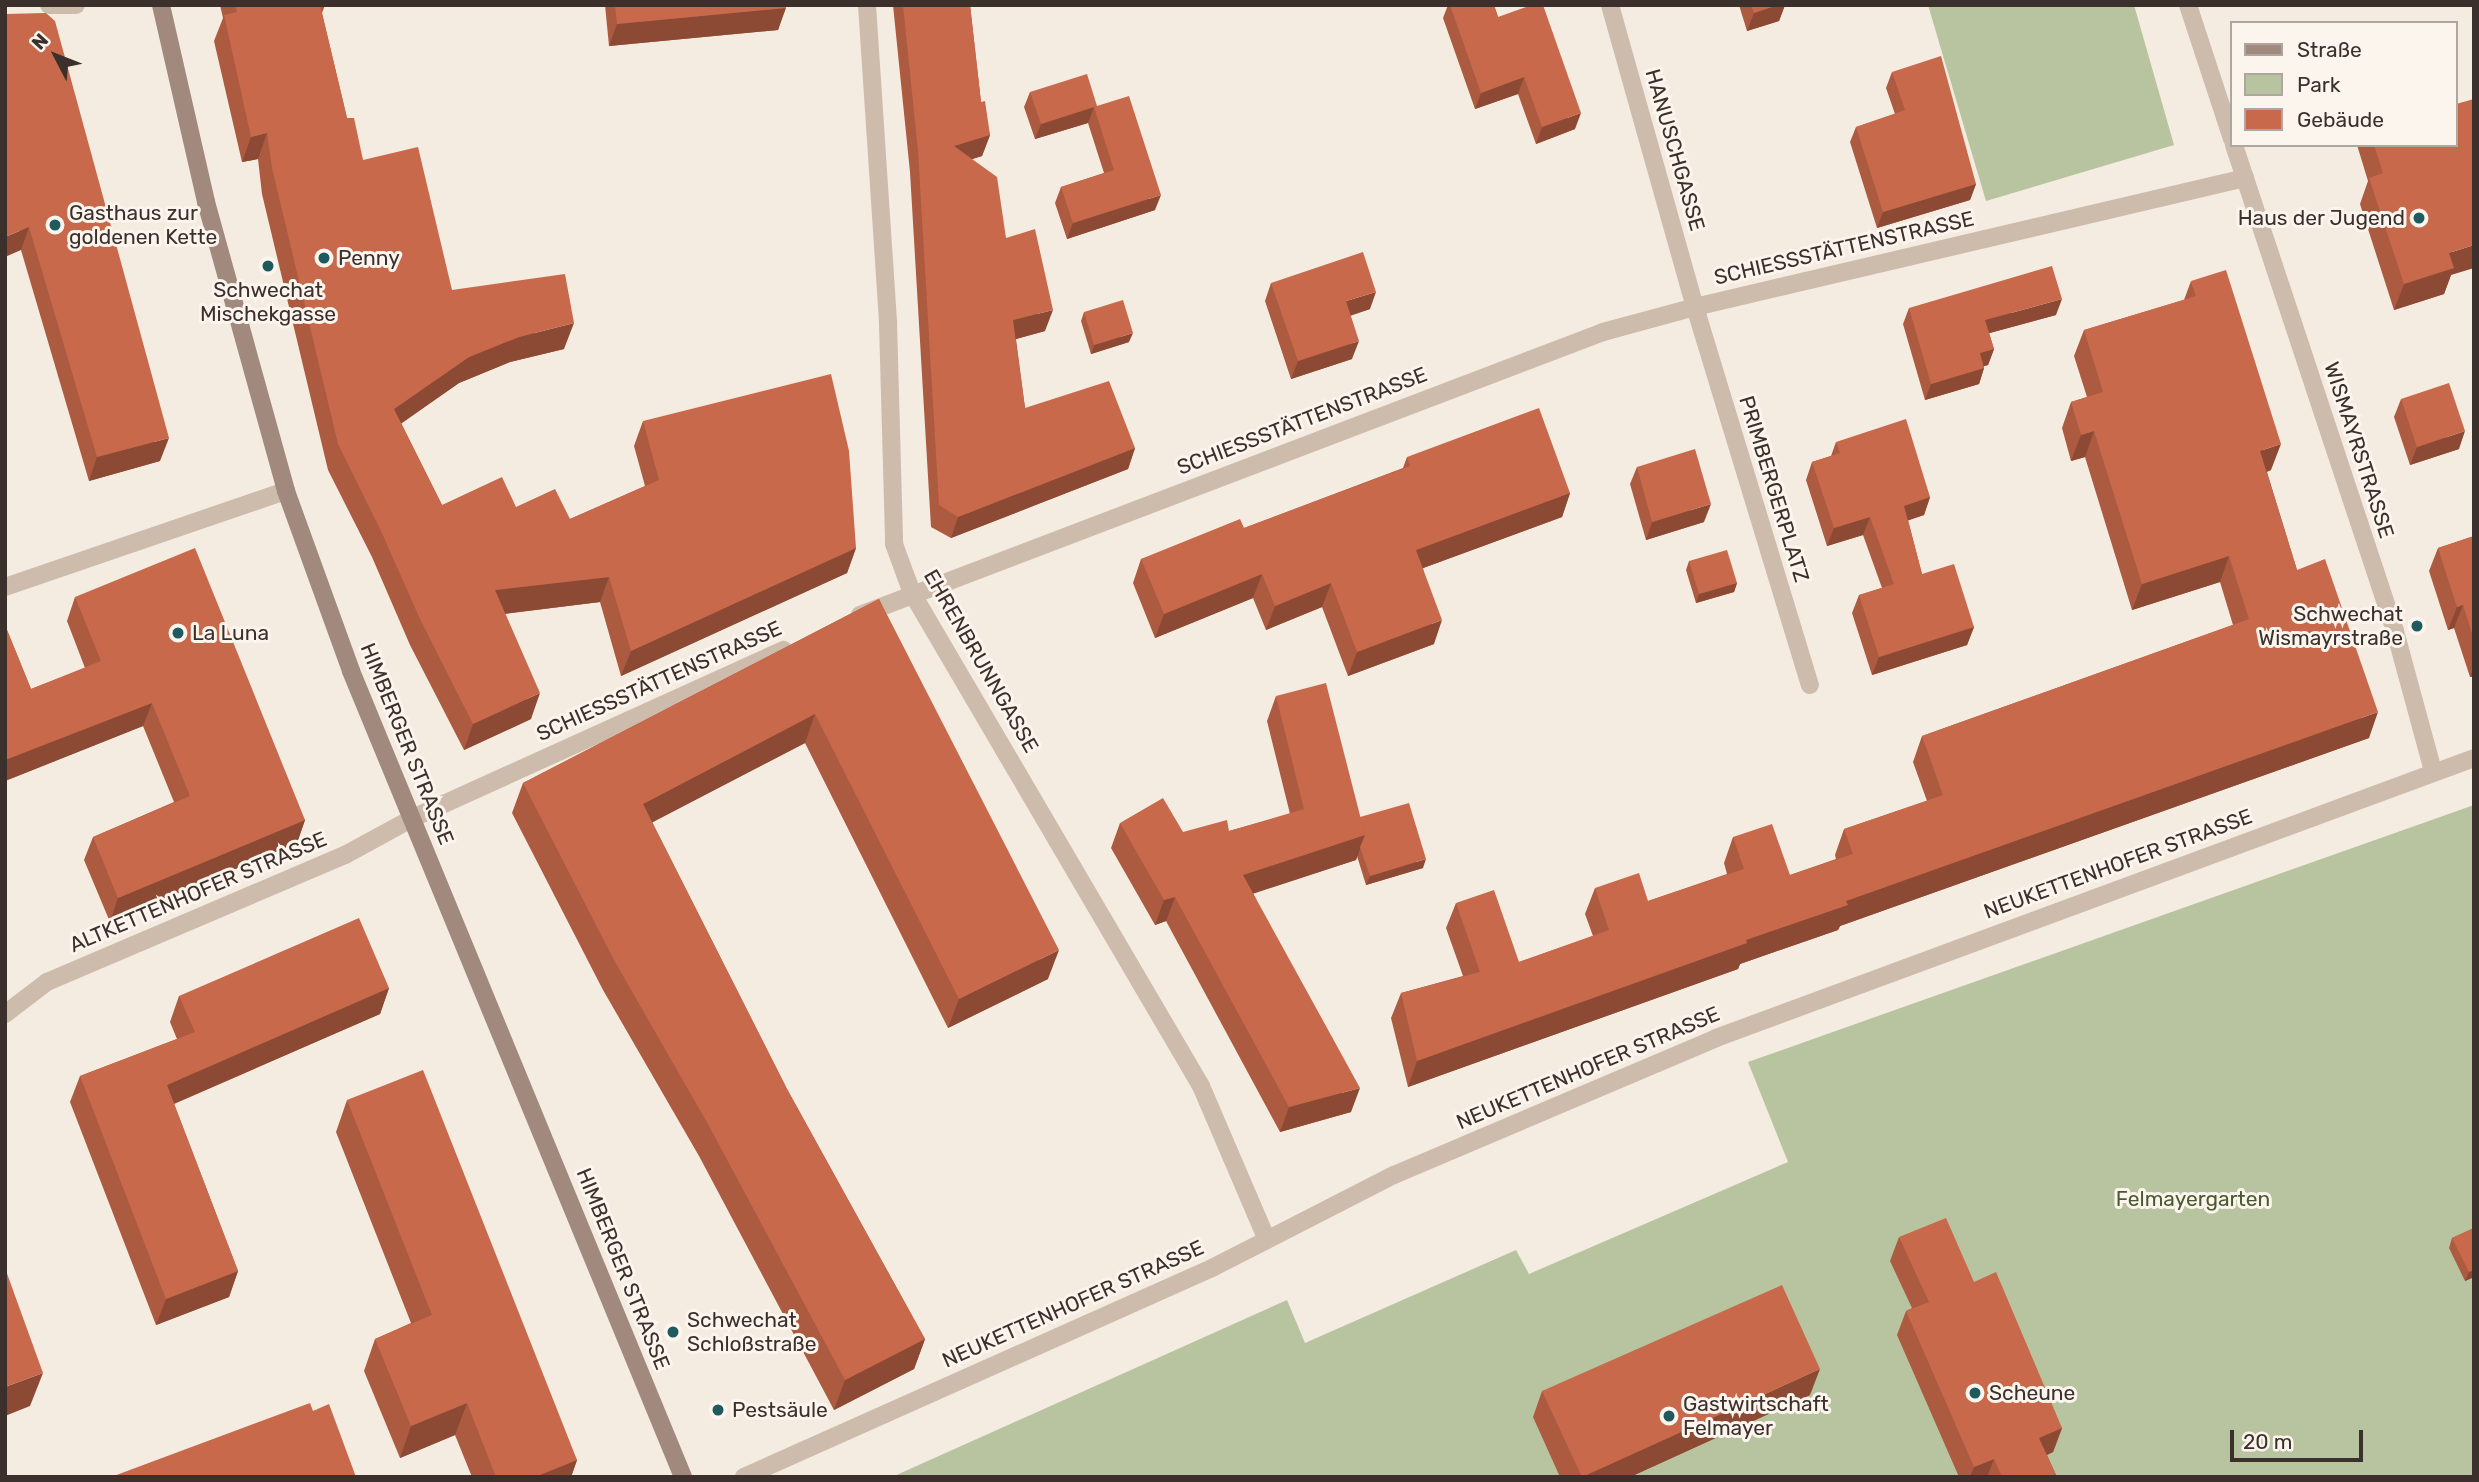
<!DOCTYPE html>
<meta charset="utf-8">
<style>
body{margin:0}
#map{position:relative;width:2479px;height:1482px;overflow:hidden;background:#f4ebe1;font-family:Rubik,sans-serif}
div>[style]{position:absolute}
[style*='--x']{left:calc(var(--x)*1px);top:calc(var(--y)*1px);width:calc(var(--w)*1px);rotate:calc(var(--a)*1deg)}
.green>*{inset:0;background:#b8c4a0}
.street>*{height:18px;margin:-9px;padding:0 9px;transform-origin:9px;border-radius:9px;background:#cdbbac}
.secondary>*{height:18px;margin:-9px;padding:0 9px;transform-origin:9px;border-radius:9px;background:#a18a7d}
.wall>*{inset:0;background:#ac5a40}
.shaded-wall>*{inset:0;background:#8c4a34}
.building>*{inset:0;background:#c8694b}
.dots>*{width:19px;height:19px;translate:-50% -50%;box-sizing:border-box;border:4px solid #fbf5ee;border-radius:50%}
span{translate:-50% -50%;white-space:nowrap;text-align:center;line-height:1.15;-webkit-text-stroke:6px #fbf5ee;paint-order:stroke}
.street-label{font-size:21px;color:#3b302b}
.poi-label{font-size:21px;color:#3b302b}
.left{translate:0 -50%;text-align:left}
.right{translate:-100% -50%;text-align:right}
.park-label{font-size:21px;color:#4a5a2e}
.frame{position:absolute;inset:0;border:7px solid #3b302b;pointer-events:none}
.legend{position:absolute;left:2230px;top:21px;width:228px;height:126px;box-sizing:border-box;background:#fbf5ee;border:2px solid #aea6a0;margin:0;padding:9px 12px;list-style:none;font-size:21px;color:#3b302b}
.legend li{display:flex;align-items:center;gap:14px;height:35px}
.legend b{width:35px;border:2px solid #aea6a0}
.north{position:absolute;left:21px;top:21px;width:70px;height:70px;-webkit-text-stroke:5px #fbf5ee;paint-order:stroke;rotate:312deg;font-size:19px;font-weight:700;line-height:28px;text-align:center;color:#3b302b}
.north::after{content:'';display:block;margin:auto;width:24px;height:32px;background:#3b302b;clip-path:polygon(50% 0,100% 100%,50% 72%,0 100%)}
.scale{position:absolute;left:2230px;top:1430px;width:133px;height:32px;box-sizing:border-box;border:4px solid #3b302b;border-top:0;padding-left:9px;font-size:21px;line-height:24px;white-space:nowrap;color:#3b302b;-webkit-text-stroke:5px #fbf5ee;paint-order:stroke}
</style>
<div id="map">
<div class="green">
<div style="clip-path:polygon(1928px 5px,2134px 5px,2174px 145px,1986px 201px)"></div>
<div style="clip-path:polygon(2474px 805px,2474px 1477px,892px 1477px,1287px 1300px,1305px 1343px,1516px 1250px,1529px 1274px,1788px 1162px,1748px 1062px)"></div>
</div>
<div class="street">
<div style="--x:49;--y:5;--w:27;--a:0"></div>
<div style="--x:867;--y:5;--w:319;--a:86.2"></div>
<div style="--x:888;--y:323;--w:221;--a:88.4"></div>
<div style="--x:894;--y:544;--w:52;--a:69.8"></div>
<div style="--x:912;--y:593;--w:571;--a:59.62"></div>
<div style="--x:1201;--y:1086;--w:165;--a:66.8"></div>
<div style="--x:1610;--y:5;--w:314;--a:74.3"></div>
<div style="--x:1695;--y:307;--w:395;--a:73.1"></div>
<div style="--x:2188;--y:5;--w:141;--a:71.8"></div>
<div style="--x:2234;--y:145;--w:512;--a:71.67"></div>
<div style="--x:2395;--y:631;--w:145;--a:74.8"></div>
<div style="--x:5;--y:587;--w:297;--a:-18.9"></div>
<div style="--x:860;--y:615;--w:795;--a:-20.85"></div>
<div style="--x:1603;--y:332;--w:95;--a:-15.2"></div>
<div style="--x:1695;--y:307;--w:565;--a:-13.2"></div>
<div style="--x:5;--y:1014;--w:53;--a:-37.3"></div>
<div style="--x:47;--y:982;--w:324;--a:-23.1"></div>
<div style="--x:345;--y:855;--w:77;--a:-28.6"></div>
<div style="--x:413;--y:818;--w:407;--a:-24.4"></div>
<div style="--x:744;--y:1477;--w:513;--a:-24.06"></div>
<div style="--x:1212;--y:1268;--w:204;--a:-27.1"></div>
<div style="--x:1394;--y:1175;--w:350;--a:-23"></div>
<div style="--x:1716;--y:1038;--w:808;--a:-20.27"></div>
</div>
<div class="secondary">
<div style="--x:161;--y:5;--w:202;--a:77.1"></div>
<div style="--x:206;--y:202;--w:300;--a:74.5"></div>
<div style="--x:286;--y:491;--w:191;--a:70.1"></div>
<div style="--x:351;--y:671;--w:872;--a:67.61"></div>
</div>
<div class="wall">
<div style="clip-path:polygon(220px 5px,325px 5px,322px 13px,347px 118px,363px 160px,452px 290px,564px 349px,510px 362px,459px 383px,401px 423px,442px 505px,516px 507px,570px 519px,645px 486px,634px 446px,643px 421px,856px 548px,847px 573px,621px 676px,600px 602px,505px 614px,531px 719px,464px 750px,410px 645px,372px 557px,328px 470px,262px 194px,258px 159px,242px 162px,214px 41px,223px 18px)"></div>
<div style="clip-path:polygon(605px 5px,786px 5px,778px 30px,609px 46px)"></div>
<div style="clip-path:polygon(893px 5px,970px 5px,981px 102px,990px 135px,982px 156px,972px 159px,1045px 331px,1016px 339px,1025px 408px,1135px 448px,1128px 469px,951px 538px,931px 527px,910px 172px)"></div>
<div style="clip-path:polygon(1448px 5px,1494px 5px,1498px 17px,1575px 129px,1536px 144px,1518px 94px,1475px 109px,1443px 18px)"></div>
<div style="clip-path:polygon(1739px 5px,1785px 5px,1779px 21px,1747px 31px)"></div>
<div style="clip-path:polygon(5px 14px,160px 461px,89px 481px,21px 250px)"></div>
<div style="clip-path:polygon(1892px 72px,1976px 184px,1970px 200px,1877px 228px,1850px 142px,1856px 127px,1895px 114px,1886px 88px)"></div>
<div style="clip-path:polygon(1030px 92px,1097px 106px,1155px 210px,1067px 239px,1055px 203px,1061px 187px,1104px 173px,1088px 123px,1035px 139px,1024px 107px)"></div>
<div style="clip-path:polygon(2357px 145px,2456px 145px,2451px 275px,2444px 294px,2394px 310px,2360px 204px,2368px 181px)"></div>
<div style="clip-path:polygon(2191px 281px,2271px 470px,2267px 472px,2297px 570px,2369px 738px,1840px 926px,1838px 930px,1740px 964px,1738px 969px,1408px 1087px,1391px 1018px,1401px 993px,1463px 976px,1446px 928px,1456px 903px,1519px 962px,1593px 936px,1585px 914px,1595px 888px,1648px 901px,1727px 874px,1724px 863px,1733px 837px,1790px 875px,1836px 859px,1835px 855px,1844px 829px,1927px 801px,1913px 762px,1922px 736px,2233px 625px,2220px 582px,2132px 610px,2085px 457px,2071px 461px,2062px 428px,2071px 402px,2087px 397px,2074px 356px,2084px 330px,2184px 300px)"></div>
<div style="clip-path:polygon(1271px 283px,1370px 309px,1350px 316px,1352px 359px,1291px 379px,1265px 301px)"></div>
<div style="clip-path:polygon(1909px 308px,2056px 315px,1989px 333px,1994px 349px,1988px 365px,1984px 366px,1984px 368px,1979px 384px,1925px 400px,1903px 324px)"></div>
<div style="clip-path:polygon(1084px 312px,1129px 342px,1091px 354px,1081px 321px)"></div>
<div style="clip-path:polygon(2401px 399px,2459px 449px,2410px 465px,2394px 417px)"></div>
<div style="clip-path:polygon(1836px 442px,1930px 497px,1924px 515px,1908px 520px,1922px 574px,1974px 627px,1967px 645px,1872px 675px,1852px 613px,1859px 595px,1882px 588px,1863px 535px,1827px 546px,1806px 480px,1812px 462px,1831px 456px)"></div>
<div style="clip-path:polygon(1407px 457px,1570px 493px,1562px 517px,1423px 568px,1434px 644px,1348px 676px,1322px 607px,1266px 630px,1253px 598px,1155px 638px,1133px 583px,1141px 559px,1244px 528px,1403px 468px)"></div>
<div style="clip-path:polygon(1637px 467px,1704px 522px,1646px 540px,1630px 484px)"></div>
<div style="clip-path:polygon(2474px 536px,2474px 676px,2470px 677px,2454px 628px,2448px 630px,2429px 571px,2438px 548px)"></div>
<div style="clip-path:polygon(1689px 561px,1737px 583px,1734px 592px,1696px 603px,1686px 570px)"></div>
<div style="clip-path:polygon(75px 597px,305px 820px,297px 843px,110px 922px,84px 860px,93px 837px,174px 802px,143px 726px,5px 781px,5px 625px,31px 689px,85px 668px,67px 621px)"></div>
<div style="clip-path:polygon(879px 599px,1048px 979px,948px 1028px,805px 743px,652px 822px,787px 1089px,925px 1339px,914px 1369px,834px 1410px,699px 1156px,603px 990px,512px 813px,523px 783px)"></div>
<div style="clip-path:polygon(1276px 696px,1360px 817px,1423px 868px,1366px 885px,1357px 856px,1356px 860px,1253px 893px,1351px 1112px,1280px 1132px,1166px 921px,1155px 925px,1111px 848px,1120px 823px,1183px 832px,1229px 831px,1290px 814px,1267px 721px)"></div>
<div style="clip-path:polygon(389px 988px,380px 1014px,174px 1104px,238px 1271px,229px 1297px,156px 1325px,70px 1102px,80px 1076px,177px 1039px,170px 1022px,179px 996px)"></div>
<div style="clip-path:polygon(347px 1100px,577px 1460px,571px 1477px,472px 1477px,455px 1435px,400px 1458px,364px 1371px,375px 1339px,411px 1323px,336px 1132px)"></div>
<div style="clip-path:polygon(2474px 1228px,2474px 1277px,2465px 1281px,2449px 1248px,2452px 1238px)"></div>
<div style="clip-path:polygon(1899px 1237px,1974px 1282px,2062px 1428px,2053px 1452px,2047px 1455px,2057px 1477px,1959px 1477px,1897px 1335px,1906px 1311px,1912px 1308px,1890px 1261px)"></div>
<div style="clip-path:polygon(1542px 1391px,1810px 1395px,1630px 1477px,1560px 1477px,1533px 1417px)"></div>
</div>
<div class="shaded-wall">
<div style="clip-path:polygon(1778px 5px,1785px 5px,1779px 21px,1747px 31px,1754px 13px)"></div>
<div style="clip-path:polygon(786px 8px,778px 30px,609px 46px,617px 24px)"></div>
<div style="clip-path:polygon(1524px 77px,1518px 94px,1475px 109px,1481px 93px)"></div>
<div style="clip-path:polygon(1094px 107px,1088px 123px,1035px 139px,1041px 124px)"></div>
<div style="clip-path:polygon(1581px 113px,1575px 129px,1536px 144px,1542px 127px)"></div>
<div style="clip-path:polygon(267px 133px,258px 159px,242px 162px,251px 137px)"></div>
<div style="clip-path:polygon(990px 135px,982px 156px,947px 167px,954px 146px)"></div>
<div style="clip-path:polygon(1976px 184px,1970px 200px,1877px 228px,1883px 212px)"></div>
<div style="clip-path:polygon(1161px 195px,1155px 210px,1067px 239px,1073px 223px)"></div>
<div style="clip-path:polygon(29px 227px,21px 250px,5px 257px,5px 237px)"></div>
<div style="clip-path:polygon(2474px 245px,2474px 268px,2451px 275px,2444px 294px,2394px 310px,2404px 284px,2449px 253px)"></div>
<div style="clip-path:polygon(1376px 292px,1370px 309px,1339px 319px,1346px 301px)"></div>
<div style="clip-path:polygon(2062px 299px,2056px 315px,1979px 336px,1985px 320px)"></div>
<div style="clip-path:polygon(1053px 310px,1045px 331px,1005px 342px,1013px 320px)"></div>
<div style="clip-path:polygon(574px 323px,564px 349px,510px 362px,459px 383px,385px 435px,394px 409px,469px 357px,519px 337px)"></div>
<div style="clip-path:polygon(1133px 333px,1129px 342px,1091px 354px,1094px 345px)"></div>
<div style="clip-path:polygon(1359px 341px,1352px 359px,1291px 379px,1298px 361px)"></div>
<div style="clip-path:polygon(1994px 349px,1988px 365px,1974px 369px,1980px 353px)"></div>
<div style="clip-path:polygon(1984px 368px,1979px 384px,1925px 400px,1931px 384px)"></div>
<div style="clip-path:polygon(2094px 431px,2085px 457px,2071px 461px,2081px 435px)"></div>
<div style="clip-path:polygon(2465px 431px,2459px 449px,2410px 465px,2417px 447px)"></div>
<div style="clip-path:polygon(169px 438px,160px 461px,89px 481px,97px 457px)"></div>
<div style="clip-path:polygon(2281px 444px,2271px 470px,2251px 476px,2260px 451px)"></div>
<div style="clip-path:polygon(1135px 448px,1128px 469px,951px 538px,958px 517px)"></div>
<div style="clip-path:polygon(1570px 493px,1562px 517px,1407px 574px,1416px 550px)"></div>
<div style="clip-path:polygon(1930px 497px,1924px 515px,1898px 524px,1904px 506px)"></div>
<div style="clip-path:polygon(1711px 504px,1704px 522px,1646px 540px,1652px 522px)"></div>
<div style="clip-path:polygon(1870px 517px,1863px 535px,1827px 546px,1834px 528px)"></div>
<div style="clip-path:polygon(856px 548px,847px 573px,621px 676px,631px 651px)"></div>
<div style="clip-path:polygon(2229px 556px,2220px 582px,2132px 610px,2142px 584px)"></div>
<div style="clip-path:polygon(1262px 574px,1253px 598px,1155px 638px,1164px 614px)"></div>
<div style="clip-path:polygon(609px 577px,600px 602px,485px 616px,495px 590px)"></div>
<div style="clip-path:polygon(1331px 583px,1322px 607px,1266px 630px,1275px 606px)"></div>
<div style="clip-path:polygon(1737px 583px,1734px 592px,1696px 603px,1699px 594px)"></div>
<div style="clip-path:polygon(2463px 605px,2454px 628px,2448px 630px,2457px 607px)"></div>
<div style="clip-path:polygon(1442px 620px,1434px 644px,1348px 676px,1357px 652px)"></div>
<div style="clip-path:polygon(1974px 627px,1967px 645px,1872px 675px,1879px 657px)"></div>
<div style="clip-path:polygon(2474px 667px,2474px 676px,2470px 677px)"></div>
<div style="clip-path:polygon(540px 693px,531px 719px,464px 750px,473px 724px)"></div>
<div style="clip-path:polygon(152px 703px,143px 726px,5px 781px,5px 760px)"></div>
<div style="clip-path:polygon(2378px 712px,2369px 738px,1840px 926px,1838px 930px,1740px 964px,1738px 969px,1408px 1087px,1417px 1061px,1746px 940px,1846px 901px)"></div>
<div style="clip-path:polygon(815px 714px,805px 743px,632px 833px,643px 804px)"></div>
<div style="clip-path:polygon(305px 820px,297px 843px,110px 922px,118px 898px)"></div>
<div style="clip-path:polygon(1365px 835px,1356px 860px,1234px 900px,1243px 875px)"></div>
<div style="clip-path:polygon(1426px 859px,1423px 868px,1366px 885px,1370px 876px)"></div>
<div style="clip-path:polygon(1175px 897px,1166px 921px,1155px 925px,1164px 900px)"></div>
<div style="clip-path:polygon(1059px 950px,1048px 979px,948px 1028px,959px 999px)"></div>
<div style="clip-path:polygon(389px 988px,380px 1014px,157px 1111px,167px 1085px)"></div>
<div style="clip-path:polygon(1360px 1088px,1351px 1112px,1280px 1132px,1289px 1107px)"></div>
<div style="clip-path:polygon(2474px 1270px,2474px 1277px,2465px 1281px,2469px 1272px)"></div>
<div style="clip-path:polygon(238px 1271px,229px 1297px,156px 1325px,166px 1299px)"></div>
<div style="clip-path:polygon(925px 1339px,914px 1369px,834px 1410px,845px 1380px)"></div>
<div style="clip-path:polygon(1820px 1369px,1810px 1395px,1630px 1477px,1582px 1477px)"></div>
<div style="clip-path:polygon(43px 1373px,30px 1406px,5px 1416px,5px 1387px)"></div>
<div style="clip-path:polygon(467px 1403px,455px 1435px,400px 1458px,411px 1426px)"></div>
<div style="clip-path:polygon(2062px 1428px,2053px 1452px,2031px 1462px,2039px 1438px)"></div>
<div style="clip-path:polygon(1994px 1459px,1987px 1477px,1970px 1477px,1974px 1467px)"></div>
<div style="clip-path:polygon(577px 1460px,571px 1477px,535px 1477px)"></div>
</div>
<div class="building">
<div style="clip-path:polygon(235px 5px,320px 5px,347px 118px,354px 118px,363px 160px,418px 147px,452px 290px,565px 274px,574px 323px,519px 337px,469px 357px,394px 409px,442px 505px,502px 477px,516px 507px,555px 489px,570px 519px,659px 480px,643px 421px,831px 374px,849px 451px,856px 548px,631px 651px,609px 577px,495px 590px,540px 693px,473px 724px,420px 619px,381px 531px,338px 444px,272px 168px,267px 133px,251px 137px,224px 15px,237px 12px)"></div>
<div style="clip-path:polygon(615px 5px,786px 5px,786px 8px,617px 24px)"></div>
<div style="clip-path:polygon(903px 5px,970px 5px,981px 102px,985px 101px,990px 135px,954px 146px,997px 177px,1006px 238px,1035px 229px,1053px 310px,1013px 320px,1025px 408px,1109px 381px,1135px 448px,958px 517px,939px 505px,918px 151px)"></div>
<div style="clip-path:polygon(1450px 5px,1494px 5px,1498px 17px,1532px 5px,1543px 5px,1581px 113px,1542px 127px,1524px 77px,1481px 93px)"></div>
<div style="clip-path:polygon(1751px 5px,1778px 5px,1754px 13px)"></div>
<div style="clip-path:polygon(46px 13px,55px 21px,169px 438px,97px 457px,29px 227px,5px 237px,5px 14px)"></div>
<div style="clip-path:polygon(1941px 56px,1976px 184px,1883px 212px,1856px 127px,1905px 110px,1892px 72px)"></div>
<div style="clip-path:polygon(1087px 74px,1097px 106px,1129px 96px,1161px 195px,1073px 223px,1061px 187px,1114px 170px,1094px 107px,1041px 124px,1030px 92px)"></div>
<div style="clip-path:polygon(2474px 99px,2474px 245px,2449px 253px,2454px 268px,2404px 284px,2369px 178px,2383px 173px,2374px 145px,2456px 145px,2456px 104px)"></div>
<div style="clip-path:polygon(1363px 252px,1376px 292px,1346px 301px,1359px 341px,1298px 361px,1271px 283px)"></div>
<div style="clip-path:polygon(2052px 266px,2062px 299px,1985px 320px,1994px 349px,1980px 353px,1984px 368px,1931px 384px,1909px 308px)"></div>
<div style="clip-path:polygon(2226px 270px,2281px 444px,2260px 451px,2297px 570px,2325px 559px,2378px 712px,1846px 901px,1848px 905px,1746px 940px,1747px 943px,1417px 1061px,1401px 993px,1480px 972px,1456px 903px,1494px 890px,1519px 962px,1609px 930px,1595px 888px,1639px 873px,1648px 901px,1744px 869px,1733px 837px,1772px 824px,1790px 875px,1853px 854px,1844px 829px,1943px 795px,1922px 736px,2249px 619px,2229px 556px,2142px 584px,2094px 431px,2081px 435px,2071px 402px,2103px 392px,2084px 330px,2196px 296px,2191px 281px)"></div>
<div style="clip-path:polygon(1123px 300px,1133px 333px,1094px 345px,1084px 312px)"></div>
<div style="clip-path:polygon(2449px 383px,2465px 431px,2417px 447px,2401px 399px)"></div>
<div style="clip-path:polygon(1539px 408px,1570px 493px,1416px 550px,1442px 620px,1357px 652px,1331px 583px,1275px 606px,1262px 574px,1164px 614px,1141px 559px,1240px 519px,1244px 528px,1410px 466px,1407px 457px)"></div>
<div style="clip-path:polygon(1906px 419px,1930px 497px,1904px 506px,1922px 574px,1954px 564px,1974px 627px,1879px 657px,1859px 595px,1894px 584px,1870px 517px,1834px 528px,1812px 462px,1840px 453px,1836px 442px)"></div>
<div style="clip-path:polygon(1695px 449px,1711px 504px,1652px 522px,1637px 467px)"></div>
<div style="clip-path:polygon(2474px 536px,2474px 640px,2463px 605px,2457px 607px,2438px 548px)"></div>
<div style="clip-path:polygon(195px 548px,305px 820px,118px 898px,93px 837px,190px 796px,152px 703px,5px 760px,5px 625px,31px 689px,101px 661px,75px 597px)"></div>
<div style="clip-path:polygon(1727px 550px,1737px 583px,1699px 594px,1689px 561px)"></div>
<div style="clip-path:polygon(879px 599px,1059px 950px,959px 999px,815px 714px,643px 804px,787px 1089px,925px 1339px,845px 1380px,709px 1126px,614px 960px,523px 783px)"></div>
<div style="clip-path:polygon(1326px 683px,1365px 835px,1243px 875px,1360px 1088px,1289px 1107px,1175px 897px,1164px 900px,1120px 823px,1163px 798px,1183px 832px,1227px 820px,1229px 831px,1304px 809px,1276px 696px)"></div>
<div style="clip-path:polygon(1409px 803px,1426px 859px,1370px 876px,1360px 847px,1365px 835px,1360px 817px)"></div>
<div style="clip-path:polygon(359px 918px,389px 988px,167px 1085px,238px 1271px,166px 1299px,80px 1076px,195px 1032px,179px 996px)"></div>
<div style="clip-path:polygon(423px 1070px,577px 1460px,535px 1477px,496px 1477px,467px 1403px,411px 1426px,375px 1339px,432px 1315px,347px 1100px)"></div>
<div style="clip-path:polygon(1946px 1218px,1974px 1282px,1996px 1272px,2062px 1428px,2039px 1438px,2057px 1477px,2002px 1477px,1994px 1459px,1974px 1467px,1906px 1311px,1929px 1302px,1899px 1237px)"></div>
<div style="clip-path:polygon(2474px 1228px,2474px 1270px,2469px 1272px,2452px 1238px)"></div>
<div style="clip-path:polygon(5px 1268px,43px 1373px,5px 1387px)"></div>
<div style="clip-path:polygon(1782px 1285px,1820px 1369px,1582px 1477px,1542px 1391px)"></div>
<div style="clip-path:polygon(310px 1403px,313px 1411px,329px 1404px,356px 1477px,111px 1477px)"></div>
</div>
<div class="dots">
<div style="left:2419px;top:218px;background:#1f5a5e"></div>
<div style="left:55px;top:225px;background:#1f5a5e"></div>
<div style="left:324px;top:258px;background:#1f5a5e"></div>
<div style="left:268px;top:266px;background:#1f5a5e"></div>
<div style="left:2417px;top:626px;background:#1f5a5e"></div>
<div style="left:178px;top:633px;background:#1f5a5e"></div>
<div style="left:673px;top:1332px;background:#1f5a5e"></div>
<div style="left:1975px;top:1393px;background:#1f5a5e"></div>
<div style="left:718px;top:1410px;background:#1f5a5e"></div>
<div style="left:1669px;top:1416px;background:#1f5a5e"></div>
</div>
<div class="street-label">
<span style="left:1675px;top:150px;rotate:74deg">HANUSCHGASSE</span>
<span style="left:1844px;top:248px;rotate:-13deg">SCHIESSSTÄTTENSTRASSE</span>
<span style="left:1302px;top:421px;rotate:-21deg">SCHIESSSTÄTTENSTRASSE</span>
<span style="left:2359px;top:450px;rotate:72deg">WISMAYRSTRASSE</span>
<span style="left:1774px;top:489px;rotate:73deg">PRIMBERGERPLATZ</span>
<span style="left:981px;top:661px;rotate:60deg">EHRENBRUNNGASSE</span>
<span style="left:659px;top:681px;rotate:-24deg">SCHIESSSTÄTTENSTRASSE</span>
<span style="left:407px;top:744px;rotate:68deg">HIMBERGER STRASSE</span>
<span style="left:2118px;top:864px;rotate:-20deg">NEUKETTENHOFER STRASSE</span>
<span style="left:198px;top:892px;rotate:-23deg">ALTKETTENHOFER STRASSE</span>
<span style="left:1588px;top:1068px;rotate:-23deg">NEUKETTENHOFER STRASSE</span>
<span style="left:623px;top:1269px;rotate:68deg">HIMBERGER STRASSE</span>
<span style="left:1073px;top:1304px;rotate:-24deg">NEUKETTENHOFER STRASSE</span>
</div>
<div class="poi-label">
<span class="left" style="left:69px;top:225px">Gasthaus zur<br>goldenen Kette</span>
<span class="right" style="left:2405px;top:218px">Haus der Jugend</span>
<span class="left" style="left:338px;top:258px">Penny</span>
<span style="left:268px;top:302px">Schwechat<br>Mischekgasse</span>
<span class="right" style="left:2403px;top:626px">Schwechat<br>Wismayrstraße</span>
<span class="left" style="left:192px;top:633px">La Luna</span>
<span class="left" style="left:687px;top:1332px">Schwechat<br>Schloßstraße</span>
<span class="left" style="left:1989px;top:1393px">Scheune</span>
<span class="left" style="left:1683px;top:1416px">Gastwirtschaft<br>Felmayer</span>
<span class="left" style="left:732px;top:1410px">Pestsäule</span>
</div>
<div class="park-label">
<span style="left:2193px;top:1199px">Felmayergarten</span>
</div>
<div class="frame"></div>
<ul class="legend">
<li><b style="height:9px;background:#a18a7d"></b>Straße</li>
<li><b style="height:19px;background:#b8c4a0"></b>Park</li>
<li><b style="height:19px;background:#c8694b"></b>Gebäude</li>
</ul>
<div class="north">N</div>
<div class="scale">20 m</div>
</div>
